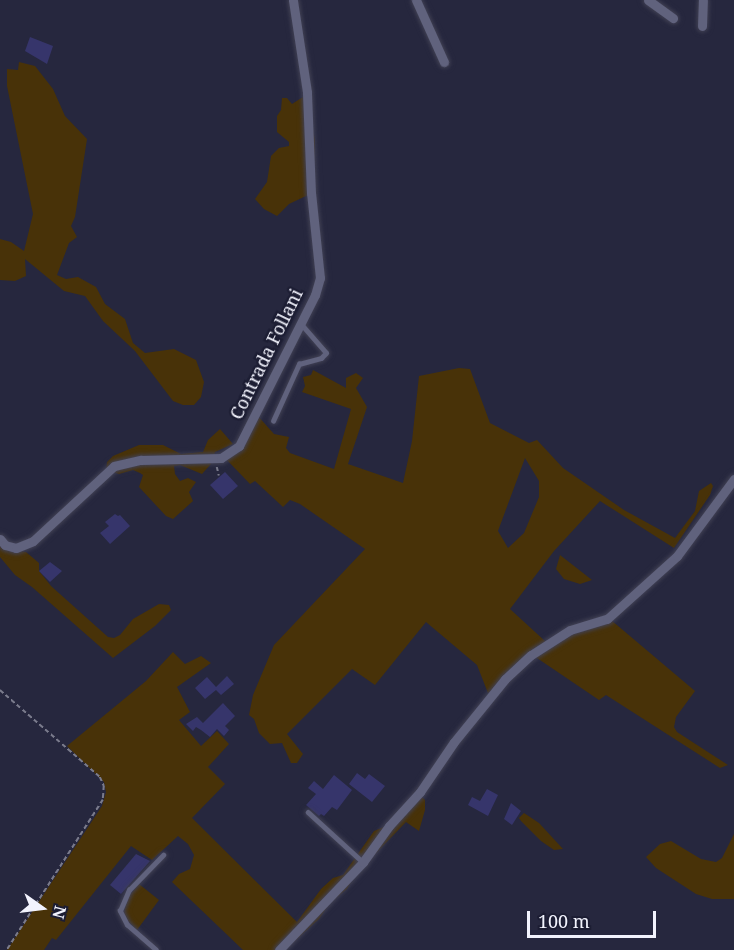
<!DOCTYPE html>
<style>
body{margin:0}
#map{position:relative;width:734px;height:950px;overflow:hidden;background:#26273e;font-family:"Noto Serif",serif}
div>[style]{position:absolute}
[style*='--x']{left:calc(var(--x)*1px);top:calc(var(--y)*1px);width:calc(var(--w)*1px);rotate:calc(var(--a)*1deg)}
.green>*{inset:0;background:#483208}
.building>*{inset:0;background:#36356b}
.path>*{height:1.5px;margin-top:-0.75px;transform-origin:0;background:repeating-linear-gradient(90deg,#7a7b8c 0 4.5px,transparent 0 7.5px)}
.roads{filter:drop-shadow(0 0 2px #414154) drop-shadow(0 0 2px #414154)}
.service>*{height:4.5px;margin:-2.25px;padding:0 2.25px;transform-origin:2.25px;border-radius:2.25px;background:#60627d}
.minor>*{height:9px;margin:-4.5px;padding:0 4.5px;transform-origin:4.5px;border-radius:4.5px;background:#60627d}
span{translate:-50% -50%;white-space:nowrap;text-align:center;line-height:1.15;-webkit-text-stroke:5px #1c1d33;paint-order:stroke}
.street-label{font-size:18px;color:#f2f3fd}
.north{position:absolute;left:12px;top:878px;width:60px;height:60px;-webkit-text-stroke:4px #1c1d33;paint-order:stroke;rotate:104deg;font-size:16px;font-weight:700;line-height:24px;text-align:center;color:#f2f3fd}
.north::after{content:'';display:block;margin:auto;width:21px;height:27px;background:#f2f3fd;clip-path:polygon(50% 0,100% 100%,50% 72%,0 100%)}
.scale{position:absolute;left:527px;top:911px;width:129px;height:27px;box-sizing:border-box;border:3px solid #f2f3fd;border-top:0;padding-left:8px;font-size:18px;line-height:21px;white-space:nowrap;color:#f2f3fd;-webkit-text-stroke:4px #1c1d33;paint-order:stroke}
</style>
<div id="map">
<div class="green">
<div style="clip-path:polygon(19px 62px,35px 66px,53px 89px,65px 116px,87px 139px,75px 217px,71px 226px,77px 237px,69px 243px,57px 275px,66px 279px,78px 277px,96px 287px,105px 304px,125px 319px,133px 343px,145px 353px,174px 349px,196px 360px,204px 382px,201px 397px,194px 405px,183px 405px,173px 401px,135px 351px,103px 321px,85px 296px,64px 291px,25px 259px,26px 276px,15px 281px,0 280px,0 239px,11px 242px,24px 251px,33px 214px,7px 86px,7px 69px,18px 70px)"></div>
<div style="clip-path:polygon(306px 95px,315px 140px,314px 170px,308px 195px,289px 204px,277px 216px,264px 209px,255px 199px,267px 182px,271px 156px,279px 148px,289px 146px,289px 142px,277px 132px,277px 116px,281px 110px,282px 98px,287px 98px,292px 104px)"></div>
<div style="clip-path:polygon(evenodd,459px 368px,470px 369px,490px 423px,529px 443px,537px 440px,563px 468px,624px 510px,675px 538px,695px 511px,699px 491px,711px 483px,713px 486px,710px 495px,674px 548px,600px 501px,554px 551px,510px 609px,546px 642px,488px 693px,477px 665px,426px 622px,375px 685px,352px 669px,287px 734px,303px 754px,297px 763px,291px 763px,282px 743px,270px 744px,259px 733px,254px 719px,249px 715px,253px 695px,274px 645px,365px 549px,300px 504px,290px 500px,283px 507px,255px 481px,250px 484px,225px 458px,257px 415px,274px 434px,289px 437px,286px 448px,290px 453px,334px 469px,351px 409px,302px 392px,305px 386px,303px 377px,311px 375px,313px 370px,346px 388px,346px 378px,356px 373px,363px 378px,356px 388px,367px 407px,348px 464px,403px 483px,412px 441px,419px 376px,459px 368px,525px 458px,539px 481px,539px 497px,524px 533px,508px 548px,498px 531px,525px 458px)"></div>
<div style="clip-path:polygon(220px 429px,233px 444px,215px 452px,211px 464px,202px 474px,180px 465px,174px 466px,175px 474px,180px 481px,188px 478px,196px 482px,189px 492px,193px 501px,173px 519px,166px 516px,139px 487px,143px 475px,140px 473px,133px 470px,119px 474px,106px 470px,107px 462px,113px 456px,139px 445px,163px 445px,181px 454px,203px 452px,208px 440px)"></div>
<div style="clip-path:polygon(0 539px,10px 549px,26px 552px,39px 563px,39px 571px,51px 586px,108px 637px,114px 638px,120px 635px,133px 619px,159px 604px,169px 605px,171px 610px,155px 626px,113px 658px,32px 587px,15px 575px,0 557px)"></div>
<div style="clip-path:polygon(560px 555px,592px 580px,580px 584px,564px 579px,556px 569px)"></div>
<div style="clip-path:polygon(611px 620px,695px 691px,676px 717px,674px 727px,677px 732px,728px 765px,720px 768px,606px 695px,599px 700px,534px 656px,575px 632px)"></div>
<div style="clip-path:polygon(173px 652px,185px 664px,201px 656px,211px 663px,177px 687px,190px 712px,179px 720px,201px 746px,217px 731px,229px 744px,208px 767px,225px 784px,192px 818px,297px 922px,321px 889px,333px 878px,343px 875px,374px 831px,386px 826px,420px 795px,425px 800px,425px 810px,419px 831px,406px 822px,355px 875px,347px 889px,330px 903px,319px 919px,285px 950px,243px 950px,172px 882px,179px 874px,190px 869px,194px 855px,188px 844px,178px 836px,152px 860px,131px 846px,56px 940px,52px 938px,44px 950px,7px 950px,102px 806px,106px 792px,104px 782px,67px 746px,146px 681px)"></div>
<div style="clip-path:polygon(524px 813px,539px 823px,563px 849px,554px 850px,541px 841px,521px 821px,519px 818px)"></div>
<div style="clip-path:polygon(734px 834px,734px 899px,712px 899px,696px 894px,656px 868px,646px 857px,660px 844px,671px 841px,701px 859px,716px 862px,722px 858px)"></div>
<div style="clip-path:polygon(139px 884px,159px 900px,137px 930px,126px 919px,124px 912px,129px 896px)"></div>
</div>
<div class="building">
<div style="clip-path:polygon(30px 37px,53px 46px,47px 64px,25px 51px)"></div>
<div style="clip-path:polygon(225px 472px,238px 486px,223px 499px,210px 485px)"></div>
<div style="clip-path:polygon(115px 514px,118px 516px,120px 515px,130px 526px,110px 544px,100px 533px,109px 526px,105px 522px)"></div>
<div style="clip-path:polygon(50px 562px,62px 571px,50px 582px,39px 571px)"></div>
<div style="clip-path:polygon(227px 676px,234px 684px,221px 695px,216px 690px,205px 699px,195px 688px,207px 677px,216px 687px)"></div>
<div style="clip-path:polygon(223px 703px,235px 716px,225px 726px,229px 730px,224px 736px,217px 729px,210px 737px,201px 730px,196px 727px,193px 731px,186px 724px,197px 717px,203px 723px)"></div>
<div style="clip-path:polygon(357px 773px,365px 779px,369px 774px,385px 786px,372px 802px,349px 784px)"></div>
<div style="clip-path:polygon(334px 775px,352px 790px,337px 810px,332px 807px,324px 816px,321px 814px,319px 816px,306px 805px,316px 794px,308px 788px,314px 781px,323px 789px)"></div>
<div style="clip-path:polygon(487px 789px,498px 795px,488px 816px,468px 805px,472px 797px,480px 801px)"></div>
<div style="clip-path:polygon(511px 803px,521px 811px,512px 825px,504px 819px)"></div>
<div style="clip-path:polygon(136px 854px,150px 861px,121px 894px,110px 885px)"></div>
</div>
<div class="path">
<div style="--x:217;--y:467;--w:9;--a:77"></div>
<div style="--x:0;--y:690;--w:133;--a:41"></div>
<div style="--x:100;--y:777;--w:10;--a:66"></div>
<div style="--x:104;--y:786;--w:14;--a:94"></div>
<div style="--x:103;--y:800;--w:178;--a:122.6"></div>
</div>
<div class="roads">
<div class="service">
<div style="--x:273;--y:421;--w:63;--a:-65.5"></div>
<div style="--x:299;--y:364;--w:23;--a:-15"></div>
<div style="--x:321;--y:358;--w:7;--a:-45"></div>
<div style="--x:326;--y:353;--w:38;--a:-131"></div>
<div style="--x:308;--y:812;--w:74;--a:42.3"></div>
<div style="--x:156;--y:950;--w:38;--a:-139"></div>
<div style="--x:127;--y:925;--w:16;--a:-117"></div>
<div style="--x:120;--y:911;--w:23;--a:-67"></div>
<div style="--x:129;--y:890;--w:49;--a:-45.8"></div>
</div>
<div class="minor">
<div style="--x:416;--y:0;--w:68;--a:65.7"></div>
<div style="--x:648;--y:0;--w:31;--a:36"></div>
<div style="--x:702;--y:26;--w:26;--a:-88"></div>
<div style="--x:0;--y:539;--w:8;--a:50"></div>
<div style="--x:5;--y:545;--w:11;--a:15"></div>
<div style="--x:16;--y:548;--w:18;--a:-22"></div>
<div style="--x:33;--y:541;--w:110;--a:-42.8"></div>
<div style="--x:114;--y:466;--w:28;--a:-13"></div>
<div style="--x:141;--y:460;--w:80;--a:-1.4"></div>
<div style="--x:221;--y:458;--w:22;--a:-34"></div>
<div style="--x:239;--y:446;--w:169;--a:-63.3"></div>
<div style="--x:315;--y:295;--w:18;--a:-74"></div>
<div style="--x:320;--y:278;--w:85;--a:-96"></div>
<div style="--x:311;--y:193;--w:101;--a:-92.3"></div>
<div style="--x:307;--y:92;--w:93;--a:-98.7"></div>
<div style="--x:279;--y:950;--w:122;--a:-46.3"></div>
<div style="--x:363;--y:862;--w:44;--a:-54.2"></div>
<div style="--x:389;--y:826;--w:46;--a:-47.6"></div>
<div style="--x:420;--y:792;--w:60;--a:-55.8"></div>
<div style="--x:454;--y:742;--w:81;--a:-51"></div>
<div style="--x:505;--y:679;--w:35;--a:-43"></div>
<div style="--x:531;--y:655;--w:46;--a:-32.7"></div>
<div style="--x:570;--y:630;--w:39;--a:-17"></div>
<div style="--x:607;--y:619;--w:94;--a:-42"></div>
<div style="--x:677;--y:556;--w:96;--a:-53.5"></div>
</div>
</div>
<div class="street-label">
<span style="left:266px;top:354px;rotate:-64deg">Contrada Follani</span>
</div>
<div class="north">N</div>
<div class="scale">100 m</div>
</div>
